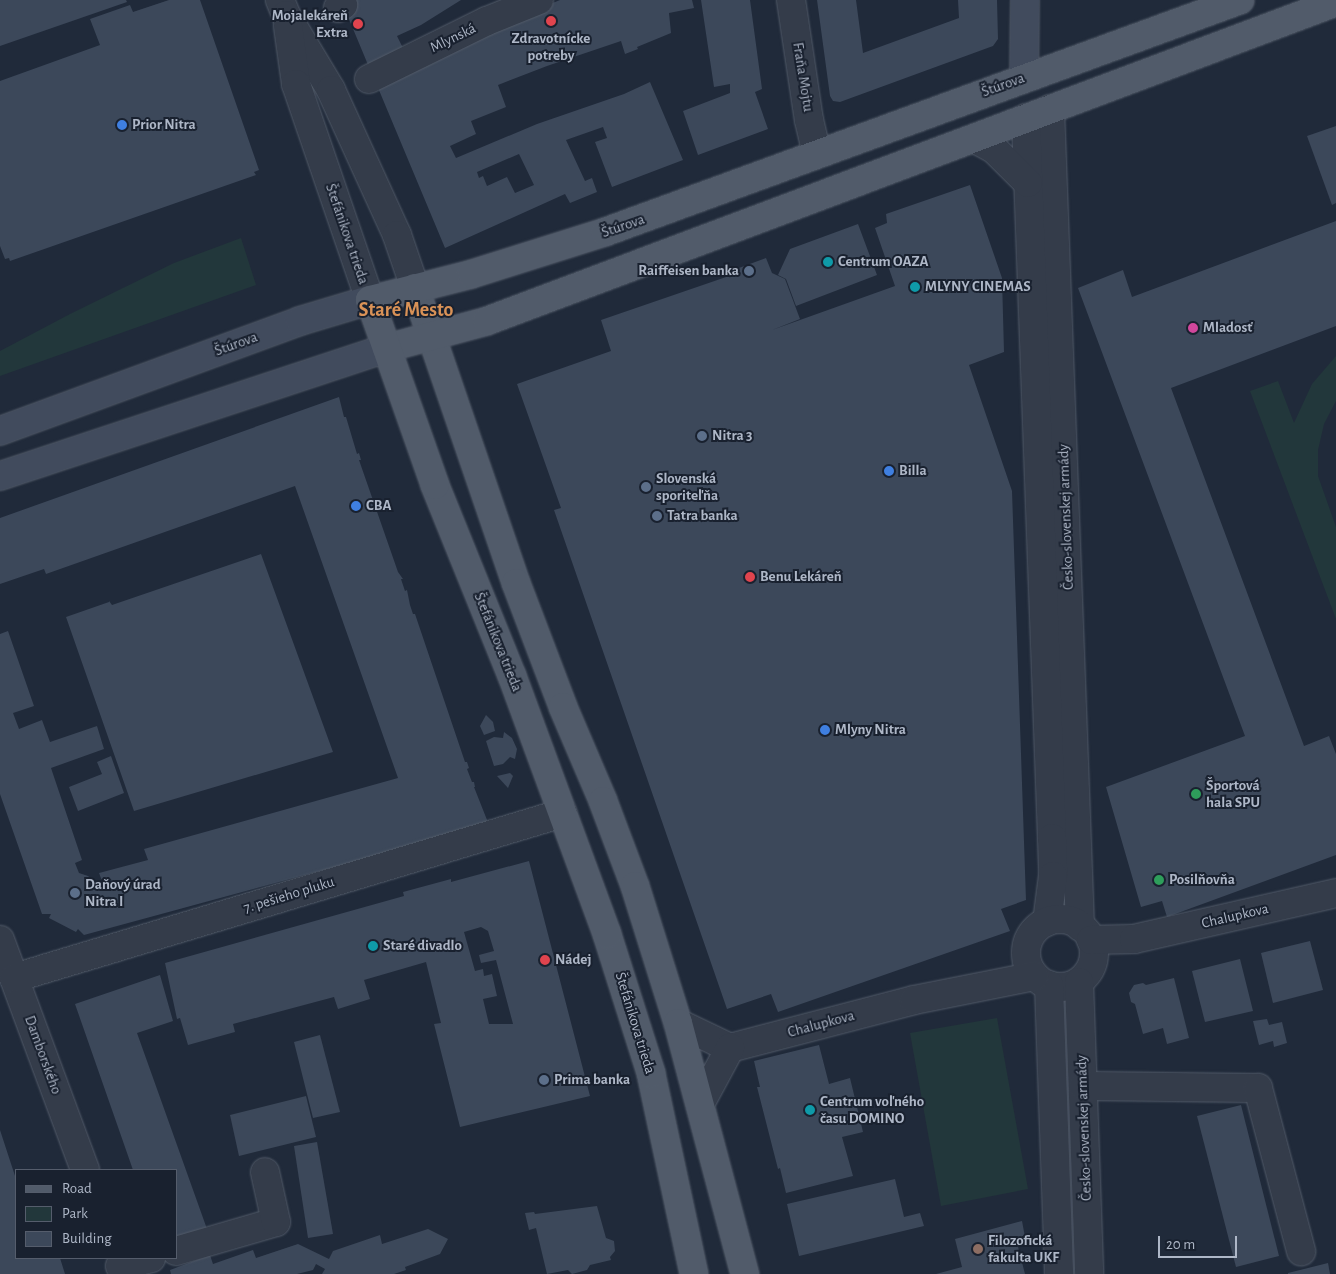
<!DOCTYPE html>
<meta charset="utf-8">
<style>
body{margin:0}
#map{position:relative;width:1336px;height:1274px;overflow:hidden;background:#202a3a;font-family:"Alegreya Sans",sans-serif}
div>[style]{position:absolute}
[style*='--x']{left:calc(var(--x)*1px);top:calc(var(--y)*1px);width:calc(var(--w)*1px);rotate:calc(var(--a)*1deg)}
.green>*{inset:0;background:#22373b}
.building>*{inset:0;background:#3c485a}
.roads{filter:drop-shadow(0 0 1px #515a68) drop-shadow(0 0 1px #515a68)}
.street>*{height:28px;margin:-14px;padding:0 14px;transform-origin:14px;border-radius:14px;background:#343c4a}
.street>.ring{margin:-14px;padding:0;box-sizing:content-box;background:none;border:28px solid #343c4a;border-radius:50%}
.secondary>*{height:28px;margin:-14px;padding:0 14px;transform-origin:14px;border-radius:14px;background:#414b5d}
.primary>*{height:28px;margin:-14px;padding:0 14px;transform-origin:14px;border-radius:14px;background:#515b6a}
.dots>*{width:14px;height:14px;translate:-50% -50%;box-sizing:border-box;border:2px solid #19212f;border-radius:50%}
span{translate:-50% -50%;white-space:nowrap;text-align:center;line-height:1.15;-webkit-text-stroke:4px #19212f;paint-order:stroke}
.poi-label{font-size:15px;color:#aeb7c7;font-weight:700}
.right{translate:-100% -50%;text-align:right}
.left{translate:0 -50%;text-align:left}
.street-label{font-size:15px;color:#aeb7c7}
.district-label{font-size:20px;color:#d99257;font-weight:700}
.legend{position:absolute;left:15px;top:1169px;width:162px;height:90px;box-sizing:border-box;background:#19212f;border:1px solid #555d6c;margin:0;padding:6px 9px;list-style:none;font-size:15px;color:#aeb7c7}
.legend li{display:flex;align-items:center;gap:10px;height:25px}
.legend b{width:25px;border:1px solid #555d6c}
.scale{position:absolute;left:1158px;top:1236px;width:79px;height:22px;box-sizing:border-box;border:2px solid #aeb7c7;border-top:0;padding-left:6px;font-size:15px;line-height:18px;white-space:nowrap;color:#aeb7c7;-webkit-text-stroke:4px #19212f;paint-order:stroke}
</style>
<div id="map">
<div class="green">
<div style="clip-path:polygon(241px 238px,256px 285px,0 376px,0 351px,70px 314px,174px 263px)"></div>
<div style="clip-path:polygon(1336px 356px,1336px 401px,1324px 424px,1318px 450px,1318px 476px,1336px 527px,1336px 619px,1250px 391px,1278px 381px,1294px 423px,1312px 384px)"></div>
<div style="clip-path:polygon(997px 1018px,1028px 1189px,941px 1206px,910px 1033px)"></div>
</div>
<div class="building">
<div style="clip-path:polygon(0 0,126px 0,127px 2px,0 46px)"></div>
<div style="clip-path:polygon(169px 0,200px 0,259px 170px,254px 172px,256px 175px,10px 261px,9px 258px,5px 259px,0 246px,0 81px,100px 45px,90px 19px,130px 5px,133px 12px)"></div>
<div style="clip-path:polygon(341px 0,461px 0,421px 25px,397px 36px,403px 48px,371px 72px)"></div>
<div style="clip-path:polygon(evenodd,560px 0,692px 0,694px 8px,669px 13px,671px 33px,637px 47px,638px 49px,625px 54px,621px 41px,547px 66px,498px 85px,506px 107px,471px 121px,476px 134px,450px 146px,456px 158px,537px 124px,624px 94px,650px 82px,683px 160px,612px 187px,595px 142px,607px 138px,603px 127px,566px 140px,585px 181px,592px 178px,597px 192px,570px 203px,565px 194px,445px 248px,376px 83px,468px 38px,560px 0,519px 154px,534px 185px,515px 193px,507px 177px,487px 186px,483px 176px,479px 178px,477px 172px,519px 154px)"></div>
<div style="clip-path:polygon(701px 0,750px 0,762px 89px,755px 92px,768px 129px,698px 155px,683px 111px,730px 93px,730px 84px,714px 87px)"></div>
<div style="clip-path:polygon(817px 0,856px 0,863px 53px,959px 18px,958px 0,997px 0,998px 39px,993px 46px,840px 102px,833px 101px,830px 96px)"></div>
<div style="clip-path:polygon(1336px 126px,1336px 203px,1332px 205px,1307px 136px)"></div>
<div style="clip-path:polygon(970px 185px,1002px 278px,1004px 352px,969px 365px,1012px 491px,1026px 900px,1001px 909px,1010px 931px,778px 1012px,771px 994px,727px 1009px,554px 510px,561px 508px,517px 384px,611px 351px,601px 320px,729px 276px,728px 272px,766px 258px,772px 273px,785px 279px,800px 319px,772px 330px,895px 286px,875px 228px,887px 223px,886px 214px)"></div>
<div style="clip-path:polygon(1336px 221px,1336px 326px,1171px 388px,1304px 746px,1329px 736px,1336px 754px,1336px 855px,1167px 917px,1162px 901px,1141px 907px,1106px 787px,1245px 736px,1078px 288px,1123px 270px,1132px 297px)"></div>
<div style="clip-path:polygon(858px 224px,877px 275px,796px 306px,786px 279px,778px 275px,790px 249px)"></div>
<div style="clip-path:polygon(339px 397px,344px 417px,346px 417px,357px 454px,359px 453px,361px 460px,359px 460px,398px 572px,403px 579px,401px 579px,405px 591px,407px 590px,410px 605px,413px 614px,415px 614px,465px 762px,467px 762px,469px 768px,467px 769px,472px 782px,474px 782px,475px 787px,474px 787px,489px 825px,84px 935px,78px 929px,76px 932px,49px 918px,51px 914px,42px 914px,0 794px,0 634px,8px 631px,34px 706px,13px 713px,19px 729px,42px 720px,50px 742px,97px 726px,104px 749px,51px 768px,82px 860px,75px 863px,79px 873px,88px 876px,95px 882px,102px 881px,99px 873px,148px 860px,144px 849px,398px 778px,295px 486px,46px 574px,44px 569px,0 584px,0 518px)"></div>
<div style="clip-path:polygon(261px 554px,333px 752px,134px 811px,66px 617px,109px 602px,109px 601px,112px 605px)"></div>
<div style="clip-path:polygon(486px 715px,493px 722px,495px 731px,484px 735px,480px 726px)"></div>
<div style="clip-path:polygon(504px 732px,512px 738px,517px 749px,515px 759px,510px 757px,503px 764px,494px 766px,486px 741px,494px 737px,503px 738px)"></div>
<div style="clip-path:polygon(111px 756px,124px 793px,78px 811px,69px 787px,102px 774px,97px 762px)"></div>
<div style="clip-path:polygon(510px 773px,513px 776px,508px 788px,497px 776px)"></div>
<div style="clip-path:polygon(evenodd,529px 861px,590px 1096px,460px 1127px,434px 1024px,441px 1023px,426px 962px,364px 980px,370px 999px,338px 1009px,334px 997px,233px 1024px,235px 1032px,188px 1045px,180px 1018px,177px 1019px,165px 963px,404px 896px,403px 892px,451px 879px,451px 882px,529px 861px,481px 927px,488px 931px,494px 951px,479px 955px,481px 963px,496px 960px,513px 1024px,489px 1024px,483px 999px,497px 996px,492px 974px,484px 976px,483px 969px,475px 971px,464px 932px,481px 927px)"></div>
<div style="clip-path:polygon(1310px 941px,1323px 990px,1273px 1003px,1261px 953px)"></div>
<div style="clip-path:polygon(1240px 959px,1253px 1011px,1205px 1022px,1192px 971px)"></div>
<div style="clip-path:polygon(160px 975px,173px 1021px,137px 1033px,207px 1229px,176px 1239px,176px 1170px,133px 1170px,75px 1004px)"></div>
<div style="clip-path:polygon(1174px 978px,1189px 1038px,1167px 1044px,1163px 1028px,1143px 1034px,1135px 1004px,1131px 1002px,1129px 993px,1134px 985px,1143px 983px,1146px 985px)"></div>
<div style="clip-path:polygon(1267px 1019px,1269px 1025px,1282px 1022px,1287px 1043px,1274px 1047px,1273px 1041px,1259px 1045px,1253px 1021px)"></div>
<div style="clip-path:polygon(320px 1035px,340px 1112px,313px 1118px,294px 1042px)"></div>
<div style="clip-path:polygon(819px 1045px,829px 1084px,850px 1078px,863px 1132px,842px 1137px,853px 1176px,786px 1193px,780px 1168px,778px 1169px,757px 1087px,760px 1087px,754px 1061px)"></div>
<div style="clip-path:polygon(306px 1096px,316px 1137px,239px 1156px,230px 1115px)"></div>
<div style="clip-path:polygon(1241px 1105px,1279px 1256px,1236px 1267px,1197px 1116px)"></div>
<div style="clip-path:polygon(0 1130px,16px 1179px,16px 1258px,60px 1258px,65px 1274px,0 1274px)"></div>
<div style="clip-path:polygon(317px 1142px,333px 1234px,308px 1238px,294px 1146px)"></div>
<div style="clip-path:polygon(895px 1179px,904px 1217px,920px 1213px,924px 1226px,799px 1256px,787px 1204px)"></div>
<div style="clip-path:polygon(597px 1206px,606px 1238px,614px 1241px,615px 1251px,610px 1257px,611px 1260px,590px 1265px,587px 1270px,572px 1274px,568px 1270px,547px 1274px,536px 1228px,529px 1230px,525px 1213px,534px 1212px,535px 1214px)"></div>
<div style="clip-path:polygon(1022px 1221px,1025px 1237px,1016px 1239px,1025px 1274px,936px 1274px,962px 1267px,955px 1239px)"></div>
<div style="clip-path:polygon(428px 1229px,448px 1239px,440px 1254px,405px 1267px,406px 1270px,394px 1274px,322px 1274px,325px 1269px,316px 1264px,313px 1270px,297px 1274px,171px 1274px,170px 1270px,210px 1255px,213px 1264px,253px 1250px,256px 1258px,298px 1244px,329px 1259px,333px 1251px,380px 1235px,382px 1244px)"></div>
<div style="clip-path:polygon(1328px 1263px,1330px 1274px,1288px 1274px,1288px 1273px)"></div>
</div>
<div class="roads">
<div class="street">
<div style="--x:280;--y:0;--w:16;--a:68"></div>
<div style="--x:286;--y:15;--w:87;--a:59"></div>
<div style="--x:331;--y:90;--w:159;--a:65.5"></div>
<div style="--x:397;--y:235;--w:56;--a:71.2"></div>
<div style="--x:791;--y:0;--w:121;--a:81.5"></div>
<div style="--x:809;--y:120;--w:35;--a:77"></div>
<div style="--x:338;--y:8;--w:6;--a:-31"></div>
<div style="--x:288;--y:26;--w:59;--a:82.1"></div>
<div style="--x:296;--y:84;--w:228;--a:71.1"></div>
<div style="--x:369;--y:79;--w:131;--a:-26.2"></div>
<div style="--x:487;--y:21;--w:56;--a:-22"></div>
<div style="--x:1050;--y:109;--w:818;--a:87.9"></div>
<div style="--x:1026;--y:118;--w:720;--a:87.93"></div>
<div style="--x:1052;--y:838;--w:38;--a:88"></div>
<div style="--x:1053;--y:876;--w:46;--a:97.4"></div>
<div style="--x:975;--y:139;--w:21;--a:28"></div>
<div style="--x:994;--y:149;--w:48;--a:45"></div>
<div class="ring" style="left:1026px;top:919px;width:40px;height:40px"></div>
<div style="--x:0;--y:940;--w:245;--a:69.7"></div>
<div style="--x:1091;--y:940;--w:43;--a:-1.3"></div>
<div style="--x:1134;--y:939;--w:207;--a:-12.8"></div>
<div style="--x:14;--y:978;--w:573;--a:-16.73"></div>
<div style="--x:1079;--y:982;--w:292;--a:88"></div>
<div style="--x:1049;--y:985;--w:289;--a:88"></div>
<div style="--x:678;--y:1023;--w:58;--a:25.7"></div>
<div style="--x:730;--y:1048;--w:190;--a:-14.6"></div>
<div style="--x:914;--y:1000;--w:123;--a:-11.2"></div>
<div style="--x:1083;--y:1086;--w:175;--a:0.7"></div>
<div style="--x:1258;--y:1088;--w:169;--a:75.2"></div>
<div style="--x:700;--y:1104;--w:64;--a:-61.8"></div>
<div style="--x:176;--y:1251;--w:104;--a:-16.2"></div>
<div style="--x:276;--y:1222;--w:51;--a:-102.4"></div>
<div style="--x:120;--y:1266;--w:32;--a:-14"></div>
</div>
<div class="secondary">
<div style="--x:1024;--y:78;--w:78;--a:-89.3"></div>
<div style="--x:0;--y:431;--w:320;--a:-20.1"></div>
<div style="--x:300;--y:321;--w:73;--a:-16.7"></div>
<div style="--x:0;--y:476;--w:408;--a:-18.3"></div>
</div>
<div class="primary">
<div style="--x:415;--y:288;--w:312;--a:71.1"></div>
<div style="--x:516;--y:583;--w:133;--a:69.2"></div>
<div style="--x:563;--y:707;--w:102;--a:66.9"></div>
<div style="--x:603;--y:801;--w:91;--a:69.4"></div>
<div style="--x:635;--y:886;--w:144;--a:72.6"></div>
<div style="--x:678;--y:1023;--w:260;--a:75.1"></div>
<div style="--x:387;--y:348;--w:104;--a:-15.1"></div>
<div style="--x:487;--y:321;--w:907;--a:-20.59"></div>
<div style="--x:694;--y:1274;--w:206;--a:-102.1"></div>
<div style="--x:651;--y:1073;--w:146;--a:-107.6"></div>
<div style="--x:607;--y:934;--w:275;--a:-110.2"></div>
<div style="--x:512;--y:676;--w:206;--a:-112"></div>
<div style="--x:435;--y:485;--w:196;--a:-109.4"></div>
<div style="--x:370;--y:300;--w:105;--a:-14.3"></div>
<div style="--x:472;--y:274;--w:139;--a:-17.5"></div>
<div style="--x:605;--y:232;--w:676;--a:-20.07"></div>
</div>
</div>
<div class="dots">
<div style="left:551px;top:21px;background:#e0444e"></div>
<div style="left:358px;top:24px;background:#e0444e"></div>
<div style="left:122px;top:125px;background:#3f7fe0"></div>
<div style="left:828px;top:262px;background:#0f9aa8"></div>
<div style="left:749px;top:271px;background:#5c6f8a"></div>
<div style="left:915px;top:287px;background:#0f9aa8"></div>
<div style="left:1193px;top:328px;background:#d1479c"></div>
<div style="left:702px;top:436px;background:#5c6f8a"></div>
<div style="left:889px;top:471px;background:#3f7fe0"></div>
<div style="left:646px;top:487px;background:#5c6f8a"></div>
<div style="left:356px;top:506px;background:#3f7fe0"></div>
<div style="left:657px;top:516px;background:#5c6f8a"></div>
<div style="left:750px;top:577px;background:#e0444e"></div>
<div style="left:825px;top:730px;background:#3f7fe0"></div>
<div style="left:1196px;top:794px;background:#2e9e5b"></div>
<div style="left:1159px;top:880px;background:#2e9e5b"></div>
<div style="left:75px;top:893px;background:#5c6f8a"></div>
<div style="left:373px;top:946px;background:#0f9aa8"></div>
<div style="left:545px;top:960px;background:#e0444e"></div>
<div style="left:544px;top:1080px;background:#5c6f8a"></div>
<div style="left:810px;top:1110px;background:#0f9aa8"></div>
<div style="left:978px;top:1249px;background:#8d6e63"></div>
</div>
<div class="poi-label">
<span class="right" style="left:348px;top:24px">Mojalekáreň<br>Extra</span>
<span style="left:551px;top:47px">Zdravotnícke<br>potreby</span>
<span class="left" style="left:132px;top:125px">Prior Nitra</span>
<span class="left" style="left:838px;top:262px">Centrum OAZA</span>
<span class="right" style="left:739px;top:271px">Raiffeisen banka</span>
<span class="left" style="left:925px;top:287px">MLYNY CINEMAS</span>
<span class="left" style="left:1203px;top:328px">Mladosť</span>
<span class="left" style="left:712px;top:436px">Nitra 3</span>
<span class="left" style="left:899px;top:471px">Billa</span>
<span class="left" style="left:656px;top:487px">Slovenská<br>sporiteľňa</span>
<span class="left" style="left:366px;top:506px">CBA</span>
<span class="left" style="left:667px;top:516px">Tatra banka</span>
<span class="left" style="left:760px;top:577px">Benu Lekáreň</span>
<span class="left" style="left:835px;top:730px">Mlyny Nitra</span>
<span class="left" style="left:1206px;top:794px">Športová<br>hala SPU</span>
<span class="left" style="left:1169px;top:880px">Posilňovňa</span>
<span class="left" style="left:85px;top:893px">Daňový úrad<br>Nitra I</span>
<span class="left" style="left:383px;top:946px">Staré divadlo</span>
<span class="left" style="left:555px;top:960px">Nádej</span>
<span class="left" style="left:554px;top:1080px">Prima banka</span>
<span class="left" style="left:820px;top:1110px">Centrum voľného<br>času DOMINO</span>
<span class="left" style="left:988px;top:1249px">Filozofická<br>fakulta UKF</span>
</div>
<div class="street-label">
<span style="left:453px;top:38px;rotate:-26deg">Mlynská</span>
<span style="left:803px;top:77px;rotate:81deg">Fraňa Mojtu</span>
<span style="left:1003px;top:85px;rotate:-20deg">Štúrova</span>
<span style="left:623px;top:226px;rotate:-19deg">Štúrova</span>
<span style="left:347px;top:234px;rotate:71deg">Štefánikova trieda</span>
<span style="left:236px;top:344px;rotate:-20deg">Štúrova</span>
<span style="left:1066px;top:517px;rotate:-92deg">Česko-slovenskej armády</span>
<span style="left:498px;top:642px;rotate:68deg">Štefánikova trieda</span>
<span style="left:289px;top:895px;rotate:-17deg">7. pešieho pluku</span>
<span style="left:1235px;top:916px;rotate:-13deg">Chalupkova</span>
<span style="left:635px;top:1023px;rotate:73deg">Štefánikova trieda</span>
<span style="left:821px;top:1024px;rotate:-15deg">Chalupkova</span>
<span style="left:43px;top:1055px;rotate:70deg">Damborského</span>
<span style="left:1084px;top:1128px;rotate:-92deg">Česko-slovenskej armády</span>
</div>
<div class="district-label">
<span style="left:406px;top:310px">Staré Mesto</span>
</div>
<ul class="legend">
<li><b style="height:6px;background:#515b6a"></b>Road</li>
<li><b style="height:14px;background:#22373b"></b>Park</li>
<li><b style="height:14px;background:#3c485a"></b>Building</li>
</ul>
<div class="scale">20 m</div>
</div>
